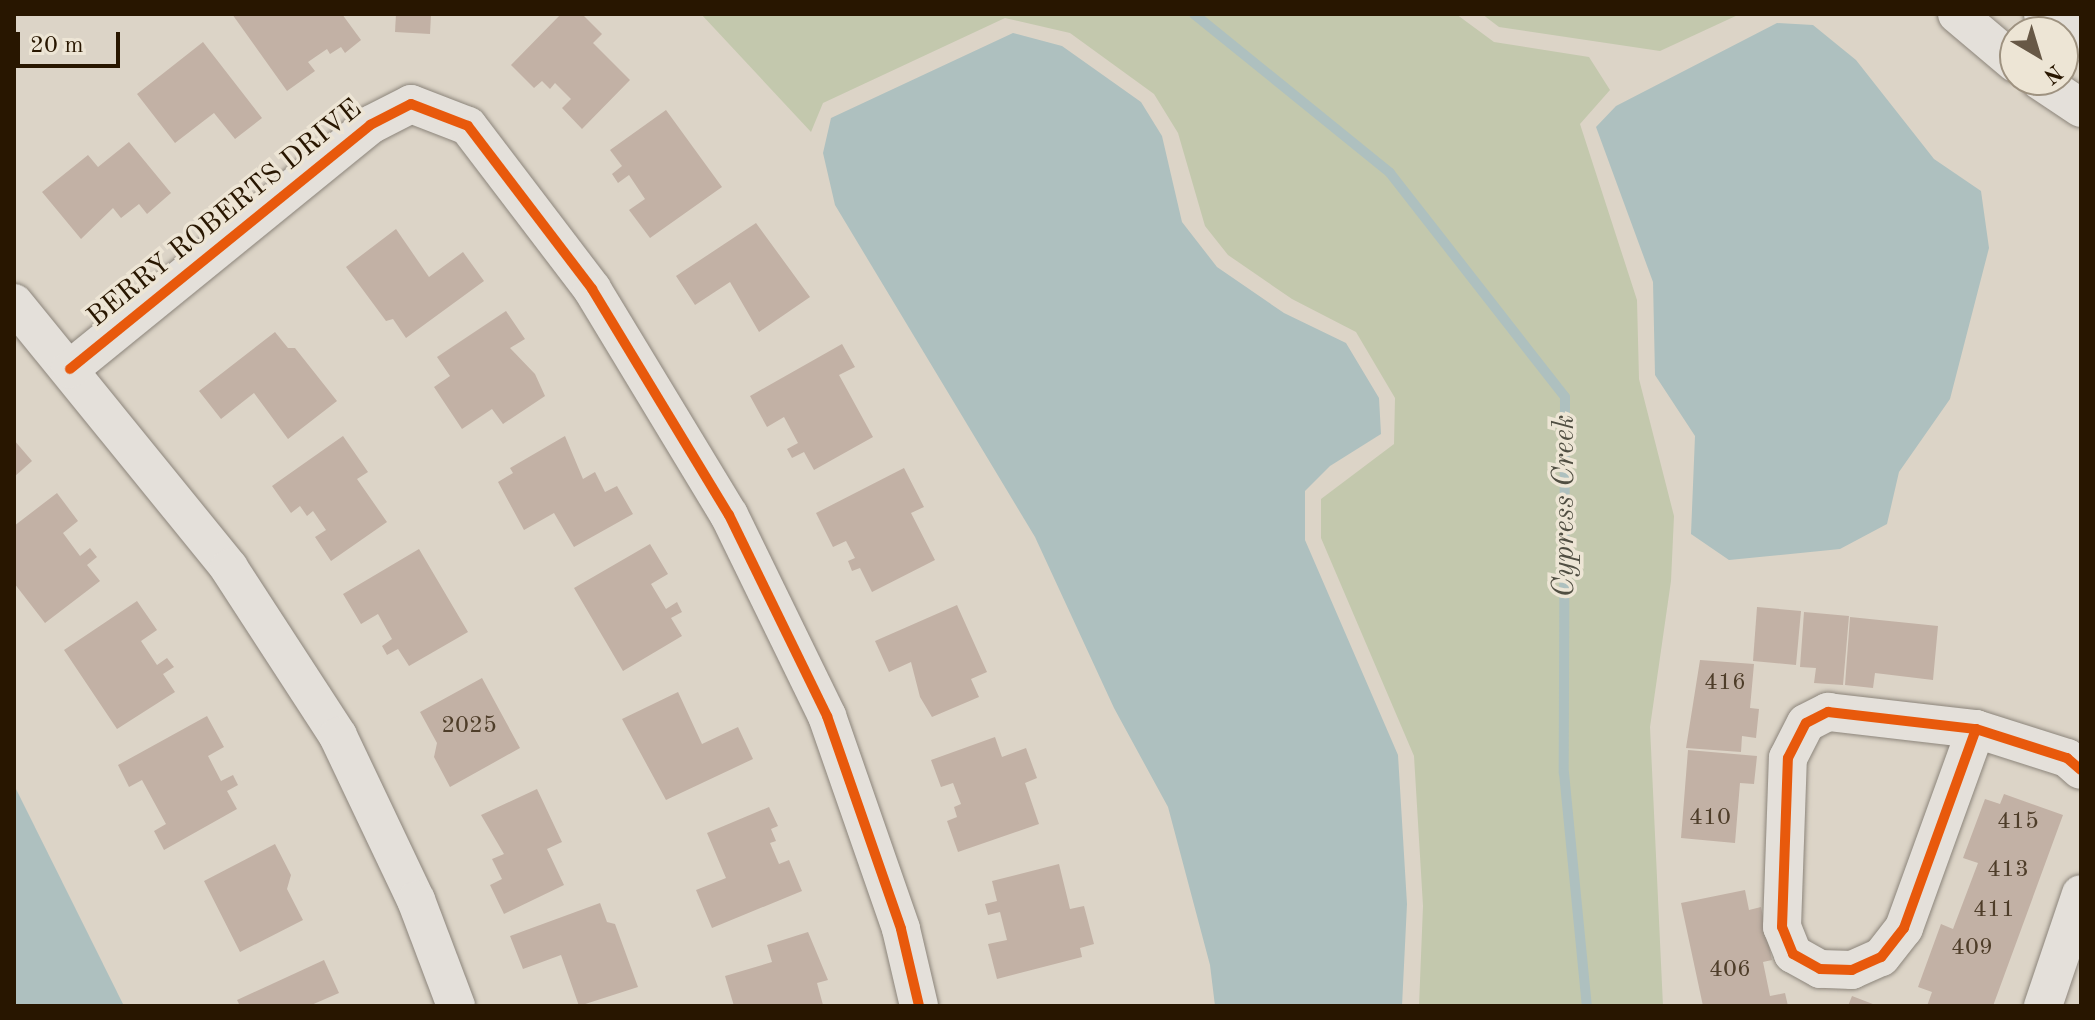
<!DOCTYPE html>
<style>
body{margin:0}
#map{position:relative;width:2095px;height:1020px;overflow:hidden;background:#dcd4c7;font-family:"Old Standard TT",serif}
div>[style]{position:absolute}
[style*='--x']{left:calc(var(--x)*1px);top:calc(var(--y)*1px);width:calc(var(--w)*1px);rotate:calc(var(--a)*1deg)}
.green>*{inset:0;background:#c3c8ad}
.water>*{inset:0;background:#aec0bf}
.stream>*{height:10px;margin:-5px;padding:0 5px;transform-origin:5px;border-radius:5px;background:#aec0bf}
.building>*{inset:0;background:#c2b1a5}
.roads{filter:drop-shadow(0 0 2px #8c857b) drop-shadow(0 0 2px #8c857b)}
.minor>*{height:38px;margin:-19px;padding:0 19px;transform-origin:19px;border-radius:19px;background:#e4e0da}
.cycleway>*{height:10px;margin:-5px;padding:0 5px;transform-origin:5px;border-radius:5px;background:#e8590c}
span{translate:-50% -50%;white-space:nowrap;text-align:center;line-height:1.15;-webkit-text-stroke:7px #ede5d5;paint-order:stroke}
.number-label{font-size:24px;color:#4e3d29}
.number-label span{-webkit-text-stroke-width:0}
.street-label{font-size:28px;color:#281600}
.water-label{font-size:30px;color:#504e42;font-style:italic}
.frame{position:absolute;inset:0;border:16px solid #281600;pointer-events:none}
.north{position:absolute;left:1999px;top:16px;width:80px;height:80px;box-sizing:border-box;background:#ede5d5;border:2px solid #9e9280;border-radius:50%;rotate:142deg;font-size:22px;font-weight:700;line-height:32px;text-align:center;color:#281600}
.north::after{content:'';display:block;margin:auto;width:28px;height:36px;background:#675846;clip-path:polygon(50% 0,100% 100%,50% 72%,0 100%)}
.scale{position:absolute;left:16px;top:32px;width:104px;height:36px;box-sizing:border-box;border:4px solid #281600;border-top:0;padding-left:10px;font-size:24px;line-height:28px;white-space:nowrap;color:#281600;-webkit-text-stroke:6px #ede5d5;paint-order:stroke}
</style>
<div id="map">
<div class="green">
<div style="clip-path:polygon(701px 14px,1456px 14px,1494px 42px,1589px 57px,1610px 90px,1580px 124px,1637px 300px,1639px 379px,1674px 516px,1671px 581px,1650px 727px,1663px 1006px,1419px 1006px,1423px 906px,1414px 756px,1321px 538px,1321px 499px,1394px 444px,1395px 398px,1356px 332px,1292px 299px,1228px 255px,1205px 226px,1178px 133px,1154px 94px,1070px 33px,1005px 18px,823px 103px,811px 132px)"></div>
<div style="clip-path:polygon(1482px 14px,1740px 14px,1660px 51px,1499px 27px)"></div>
</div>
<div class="water">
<div style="clip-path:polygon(1777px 23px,1813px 25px,1856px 60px,1934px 159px,1981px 191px,1989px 248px,1950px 399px,1899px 472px,1887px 524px,1840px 549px,1729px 560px,1691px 534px,1695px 436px,1655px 375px,1653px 282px,1596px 127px,1616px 106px)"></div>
<div style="clip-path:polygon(1013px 33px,1062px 46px,1141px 102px,1162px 136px,1182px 222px,1217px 267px,1284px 313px,1346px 343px,1379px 398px,1381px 434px,1330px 466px,1305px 491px,1305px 540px,1398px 755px,1407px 904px,1402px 1006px,1215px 1006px,1210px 965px,1168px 807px,1114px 708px,1035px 537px,835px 205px,823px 153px,831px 118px)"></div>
<div style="clip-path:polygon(14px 785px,124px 1006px,14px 1006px)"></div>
</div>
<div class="stream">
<div style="--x:1194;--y:14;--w:252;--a:39"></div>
<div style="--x:1390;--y:173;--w:284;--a:52"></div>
<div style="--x:1565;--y:397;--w:376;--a:90.2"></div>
<div style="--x:1564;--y:773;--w:234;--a:84.4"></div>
</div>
<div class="building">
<div style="clip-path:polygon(232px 14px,342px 14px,361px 40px,345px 53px,341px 47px,330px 54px,327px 49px,308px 62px,315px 71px,287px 91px)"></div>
<div style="clip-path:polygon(396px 14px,431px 14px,430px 34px,395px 32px)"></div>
<div style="clip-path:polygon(561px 14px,582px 14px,602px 34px,593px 43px,630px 80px,582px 129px,562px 108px,571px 99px,555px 83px,550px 89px,542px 81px,534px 88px,511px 65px)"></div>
<div style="clip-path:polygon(203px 42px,262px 118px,235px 139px,214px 113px,175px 143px,137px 94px)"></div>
<div style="clip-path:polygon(666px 110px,722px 187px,650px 238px,629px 210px,645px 199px,629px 175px,618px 183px,612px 174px,622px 166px,610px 150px)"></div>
<div style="clip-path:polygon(129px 142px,171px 193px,147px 214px,139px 204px,121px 218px,113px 208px,81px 239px,42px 192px,88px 155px,98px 167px)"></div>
<div style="clip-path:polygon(756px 223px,810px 297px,759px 332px,730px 282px,695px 305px,676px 276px)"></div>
<div style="clip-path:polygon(396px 229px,429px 277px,463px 252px,484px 281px,406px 338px,393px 319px,386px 321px,346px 267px)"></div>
<div style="clip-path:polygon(506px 311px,525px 339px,510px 348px,535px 374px,545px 396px,503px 424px,492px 409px,462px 429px,434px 387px,450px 376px,437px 357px)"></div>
<div style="clip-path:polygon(275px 332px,288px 348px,295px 348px,337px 401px,288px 439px,254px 393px,221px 419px,199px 391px)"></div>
<div style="clip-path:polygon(842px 344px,855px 367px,839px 375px,873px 437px,814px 470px,804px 452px,792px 458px,787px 449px,798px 443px,784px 417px,767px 427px,750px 396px)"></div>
<div style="clip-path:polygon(343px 436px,368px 472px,357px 479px,387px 522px,331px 561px,315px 537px,326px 530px,313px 511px,307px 516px,300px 506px,291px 513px,272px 486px)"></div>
<div style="clip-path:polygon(565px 436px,583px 479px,595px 472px,605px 492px,617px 486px,633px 514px,574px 547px,554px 513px,524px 530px,498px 482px,513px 473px,510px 468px)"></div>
<div style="clip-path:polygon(14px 440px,32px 461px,14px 477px)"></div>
<div style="clip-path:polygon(904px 468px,924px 507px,911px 513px,935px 560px,872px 592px,860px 568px,852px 571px,848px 561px,855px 558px,846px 541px,833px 547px,816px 513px)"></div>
<div style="clip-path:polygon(57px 493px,78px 521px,63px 533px,80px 556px,90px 548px,97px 557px,87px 565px,100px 581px,45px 623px,14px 583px,14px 526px)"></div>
<div style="clip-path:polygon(650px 544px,668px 574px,651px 584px,666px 609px,677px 602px,682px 612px,671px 618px,682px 636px,623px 671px,574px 588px)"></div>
<div style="clip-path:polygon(419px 549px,468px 632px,409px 666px,398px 649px,387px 655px,382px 646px,392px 639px,378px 614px,361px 624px,343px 594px)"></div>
<div style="clip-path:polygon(137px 601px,157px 630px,141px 641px,157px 665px,167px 658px,174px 667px,163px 674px,175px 692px,117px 729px,64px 650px)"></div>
<div style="clip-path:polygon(957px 605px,987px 672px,971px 679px,979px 697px,932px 717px,920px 697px,911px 662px,889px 672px,875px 641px)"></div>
<div style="clip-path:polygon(1757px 607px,1801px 611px,1796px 665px,1753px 661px)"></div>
<div style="clip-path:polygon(1804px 612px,1849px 616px,1843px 685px,1814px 683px,1816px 668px,1800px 667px)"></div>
<div style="clip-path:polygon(1850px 617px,1938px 626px,1933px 680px,1875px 673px,1873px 688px,1845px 685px)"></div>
<div style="clip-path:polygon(1700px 660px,1754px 664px,1750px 708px,1759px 709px,1756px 738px,1742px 736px,1741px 752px,1686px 748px)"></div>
<div style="clip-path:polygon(482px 678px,520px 748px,450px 787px,434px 757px,437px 743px,420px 712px)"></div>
<div style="clip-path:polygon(678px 692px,702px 744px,738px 727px,753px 759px,666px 800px,622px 719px)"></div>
<div style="clip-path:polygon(207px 716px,224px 747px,208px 756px,221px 781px,233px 775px,238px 785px,227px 791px,237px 809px,164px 850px,154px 831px,166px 824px,142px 780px,129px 787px,118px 765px)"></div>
<div style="clip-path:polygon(995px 737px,1002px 757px,1026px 748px,1037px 778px,1025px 783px,1039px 824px,958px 852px,947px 821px,957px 817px,954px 807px,961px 804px,953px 783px,941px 787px,931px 760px)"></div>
<div style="clip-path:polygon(1688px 750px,1757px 756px,1754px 784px,1740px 783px,1735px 843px,1681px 838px)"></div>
<div style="clip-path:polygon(537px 789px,562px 842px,547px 849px,564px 885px,504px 914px,490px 885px,502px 879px,492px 859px,504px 854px,481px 815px)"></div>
<div style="clip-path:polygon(2004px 794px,2063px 815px,1993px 1006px,1927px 1006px,1932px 992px,1918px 987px,1941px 924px,1953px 929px,1978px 863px,1963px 858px,1985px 799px,2000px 804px)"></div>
<div style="clip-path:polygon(769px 807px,778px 826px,771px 829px,776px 841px,770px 843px,779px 864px,789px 860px,802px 891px,712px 928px,696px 890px,726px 878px,707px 833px)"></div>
<div style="clip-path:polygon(275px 844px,291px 875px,287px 889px,303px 920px,240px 952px,204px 881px)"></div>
<div style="clip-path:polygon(1059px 864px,1070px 909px,1084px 906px,1094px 944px,1080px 948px,1082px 957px,997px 979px,988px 944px,1007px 940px,1000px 912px,988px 915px,985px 904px,997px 901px,992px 881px)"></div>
<div style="clip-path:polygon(1745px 890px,1749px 910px,1761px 907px,1772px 960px,1763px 962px,1770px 996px,1785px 993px,1788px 1006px,1703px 1006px,1681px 903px)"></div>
<div style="clip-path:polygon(600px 903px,607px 922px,615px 924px,638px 987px,579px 1006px,561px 955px,523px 969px,510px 936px)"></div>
<div style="clip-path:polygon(808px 932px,828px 980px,817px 983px,823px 1005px,831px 1006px,734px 1006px,725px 976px,772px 962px,767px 945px)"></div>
<div style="clip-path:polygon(324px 960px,339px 993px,309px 1006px,240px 1006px,237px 1000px)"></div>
<div style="clip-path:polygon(1852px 996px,1878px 1006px,1848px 1006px)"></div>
</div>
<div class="roads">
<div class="minor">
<div style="--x:1957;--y:14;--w:76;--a:40.2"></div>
<div style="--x:2043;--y:14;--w:47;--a:35.4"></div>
<div style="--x:2039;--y:80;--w:50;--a:33.7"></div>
<div style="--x:14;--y:303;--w:341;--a:50.9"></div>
<div style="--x:229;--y:568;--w:200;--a:57"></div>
<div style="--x:338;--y:736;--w:182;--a:64.6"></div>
<div style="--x:416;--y:900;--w:113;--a:69.3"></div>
<div style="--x:70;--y:369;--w:387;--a:-39.1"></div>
<div style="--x:370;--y:125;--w:46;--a:-27.1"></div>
<div style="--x:411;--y:104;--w:61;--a:21.1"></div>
<div style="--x:468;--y:126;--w:205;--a:52.7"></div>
<div style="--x:592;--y:289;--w:264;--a:58.8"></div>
<div style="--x:729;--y:515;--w:224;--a:64"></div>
<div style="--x:827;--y:716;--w:225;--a:70.8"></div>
<div style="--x:901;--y:929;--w:79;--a:76.8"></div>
<div style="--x:1976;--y:729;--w:212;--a:109.9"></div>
<div style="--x:1904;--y:928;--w:37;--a:128"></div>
<div style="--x:1881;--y:957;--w:32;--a:156"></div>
<div style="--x:1852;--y:970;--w:32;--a:-178"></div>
<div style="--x:1820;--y:969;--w:31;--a:-151"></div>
<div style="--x:1793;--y:954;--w:29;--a:-112"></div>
<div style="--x:1782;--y:927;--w:169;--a:-88"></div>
<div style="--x:1788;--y:758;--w:39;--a:-63"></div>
<div style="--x:1806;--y:723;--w:25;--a:-27"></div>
<div style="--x:1828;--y:712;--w:149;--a:6.6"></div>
<div style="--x:1976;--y:729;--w:96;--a:17.7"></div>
<div style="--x:2067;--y:758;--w:18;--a:41"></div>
<div style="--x:2043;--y:1006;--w:118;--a:-71.3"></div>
</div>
</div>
<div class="cycleway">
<div style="--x:70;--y:369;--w:387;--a:-39.1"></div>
<div style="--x:370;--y:125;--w:46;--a:-27.1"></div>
<div style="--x:411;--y:104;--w:61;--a:21.1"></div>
<div style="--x:468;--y:126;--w:205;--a:52.7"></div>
<div style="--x:592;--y:289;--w:264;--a:58.8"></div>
<div style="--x:729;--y:515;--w:224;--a:64"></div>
<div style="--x:827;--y:716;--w:225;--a:70.8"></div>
<div style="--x:901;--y:929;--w:79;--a:76.8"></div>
<div style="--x:1976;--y:729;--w:212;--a:109.9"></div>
<div style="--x:1904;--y:928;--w:37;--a:128"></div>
<div style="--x:1881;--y:957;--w:32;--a:156"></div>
<div style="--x:1852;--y:970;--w:32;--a:-178"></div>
<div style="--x:1820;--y:969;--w:31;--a:-151"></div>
<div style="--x:1793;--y:954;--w:29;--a:-112"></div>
<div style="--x:1782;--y:927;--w:169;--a:-88"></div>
<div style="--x:1788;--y:758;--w:39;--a:-63"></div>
<div style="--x:1806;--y:723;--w:25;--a:-27"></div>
<div style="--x:1828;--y:712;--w:149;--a:6.6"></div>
<div style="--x:1976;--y:729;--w:96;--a:17.7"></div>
<div style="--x:2067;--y:758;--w:18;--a:41"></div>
</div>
<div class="number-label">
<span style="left:1725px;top:684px">416</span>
<span style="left:469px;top:727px">2025</span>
<span style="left:1710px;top:819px">410</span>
<span style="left:2018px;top:823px">415</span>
<span style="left:2008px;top:871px">413</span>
<span style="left:1994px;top:911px">411</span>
<span style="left:1972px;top:949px">409</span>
<span style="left:1730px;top:971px">406</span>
</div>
<div class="street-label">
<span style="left:225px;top:214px;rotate:-39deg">BERRY ROBERTS DRIVE</span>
</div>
<div class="water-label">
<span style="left:1565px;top:506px;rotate:-90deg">Cypress Creek</span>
</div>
<div class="frame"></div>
<div class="north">N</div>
<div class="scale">20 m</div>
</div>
